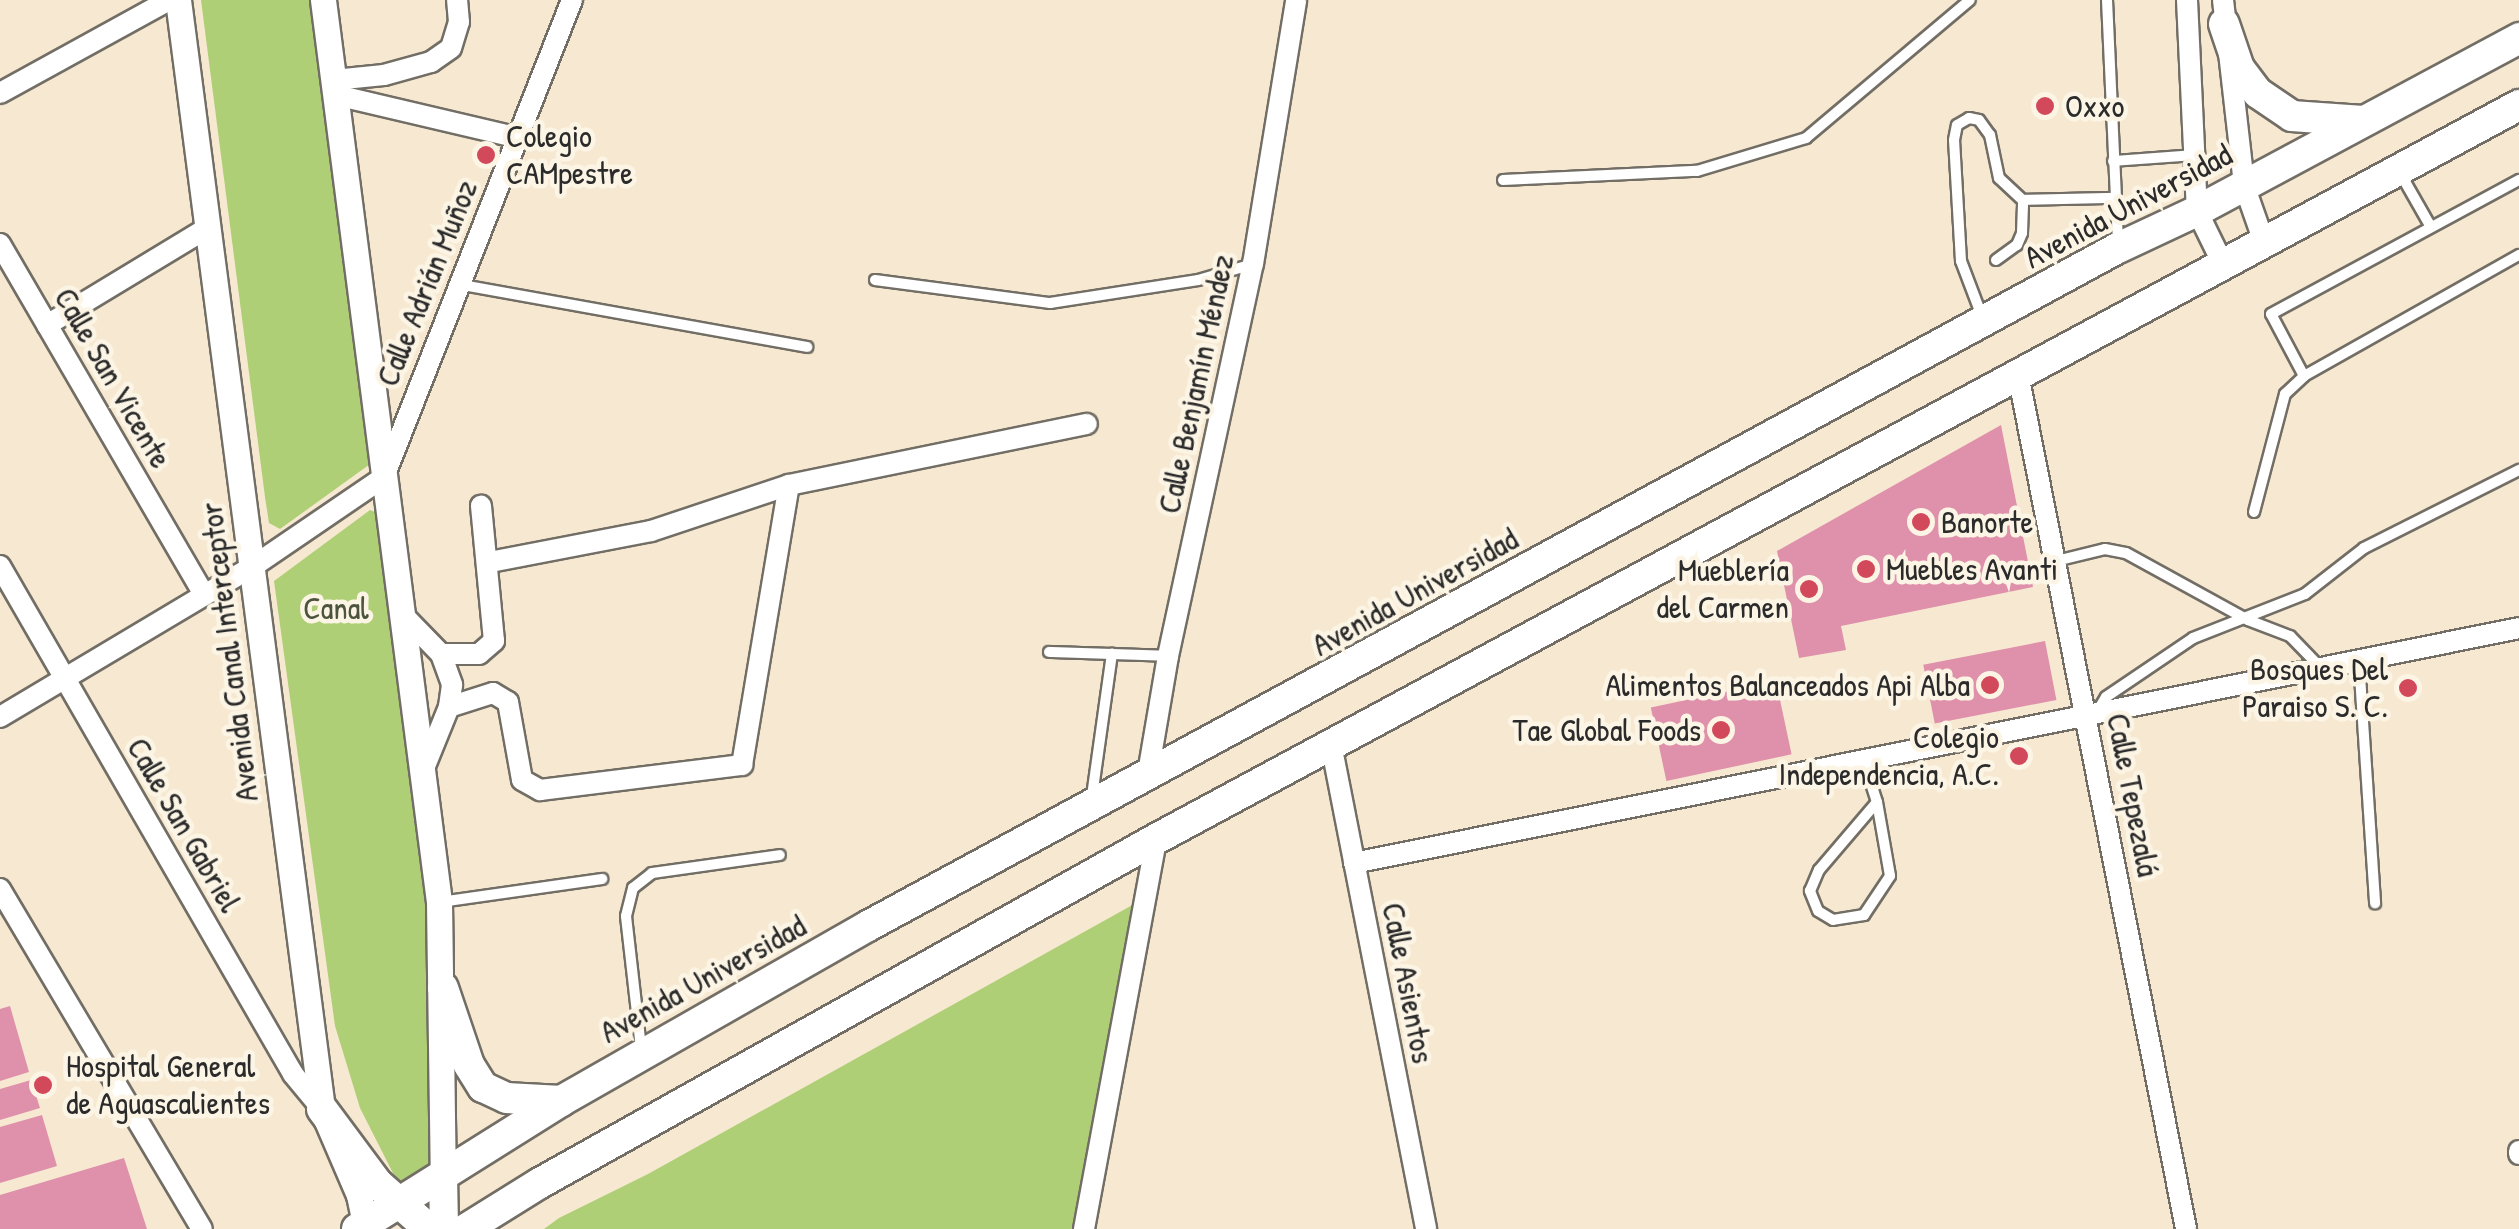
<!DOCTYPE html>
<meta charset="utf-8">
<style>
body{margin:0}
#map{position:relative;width:2519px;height:1229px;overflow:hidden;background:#f7e9d1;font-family:"Patrick Hand",sans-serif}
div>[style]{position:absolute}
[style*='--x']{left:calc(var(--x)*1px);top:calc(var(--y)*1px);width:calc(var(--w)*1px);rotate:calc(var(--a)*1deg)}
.green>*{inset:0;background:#afcf76}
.building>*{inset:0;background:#df90ab;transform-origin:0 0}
.roads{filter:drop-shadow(2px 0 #726e65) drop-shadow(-2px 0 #726e65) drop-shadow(0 2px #726e65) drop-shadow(0 -2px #726e65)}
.service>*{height:10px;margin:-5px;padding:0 5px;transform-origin:5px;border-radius:5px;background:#fff}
.minor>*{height:20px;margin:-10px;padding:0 10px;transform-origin:10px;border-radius:10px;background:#fff}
.tertiary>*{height:25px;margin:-12.5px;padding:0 12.5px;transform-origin:12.5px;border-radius:12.5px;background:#fff}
.secondary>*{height:28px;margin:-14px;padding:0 14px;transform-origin:14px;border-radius:14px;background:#fff}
.primary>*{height:30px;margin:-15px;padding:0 15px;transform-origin:15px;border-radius:15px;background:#fff}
.dots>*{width:28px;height:28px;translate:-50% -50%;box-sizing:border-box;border:5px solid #fcf5e5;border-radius:50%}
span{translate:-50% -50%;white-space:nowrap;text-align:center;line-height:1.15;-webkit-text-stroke:9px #fcf5e5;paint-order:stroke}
.poi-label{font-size:32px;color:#2b2b2b}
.left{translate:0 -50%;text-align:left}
.right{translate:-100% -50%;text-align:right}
.street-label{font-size:32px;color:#2b2b2b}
.park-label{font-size:32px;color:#4c543e}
</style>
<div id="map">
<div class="green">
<i style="clip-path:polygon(201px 0,312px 0,373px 462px,280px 529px,269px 523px,265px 497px)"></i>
<i style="clip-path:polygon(370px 510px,382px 515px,441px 991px,442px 1162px,399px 1185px,360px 1108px,335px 1026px,274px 581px)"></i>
<i style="clip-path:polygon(1136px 903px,1072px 1229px,544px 1229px,559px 1218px,648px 1174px)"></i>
</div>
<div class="building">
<i style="clip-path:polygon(2001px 425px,2033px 587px,1841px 626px,1846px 650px,1799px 658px,1777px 551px)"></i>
<i style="left:2045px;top:641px;width:60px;height:124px;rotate:79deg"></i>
<i style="left:1776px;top:681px;width:75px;height:128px;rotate:78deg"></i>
<i style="clip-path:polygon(10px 1006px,29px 1072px,0 1081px,0 1009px)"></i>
<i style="clip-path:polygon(31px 1080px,40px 1108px,0 1120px,0 1089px)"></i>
<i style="clip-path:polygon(42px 1115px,57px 1166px,0 1183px,0 1127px)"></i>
<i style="clip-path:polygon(124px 1158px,147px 1229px,0 1229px,0 1195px)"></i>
</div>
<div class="roads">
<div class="service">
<i style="--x:2107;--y:0;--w:242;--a:87.4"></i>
<i style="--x:2113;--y:161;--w:81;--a:-4.2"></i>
<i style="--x:2399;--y:171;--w:64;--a:60.3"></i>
<i style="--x:1503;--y:180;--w:194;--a:-2.7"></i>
<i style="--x:1697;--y:171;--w:114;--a:-16.8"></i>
<i style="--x:1806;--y:138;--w:214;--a:-40.1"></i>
<i style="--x:1996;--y:260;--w:26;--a:-36"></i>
<i style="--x:2017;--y:245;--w:13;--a:-67"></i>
<i style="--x:2022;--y:233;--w:33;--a:-88"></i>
<i style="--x:875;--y:280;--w:177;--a:7.5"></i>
<i style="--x:1050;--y:303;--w:150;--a:-8.8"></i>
<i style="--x:1198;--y:280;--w:57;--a:-16.2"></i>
<i style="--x:457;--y:284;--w:356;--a:10.2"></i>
<i style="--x:1983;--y:319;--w:62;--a:-110.8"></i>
<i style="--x:1961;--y:261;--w:121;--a:-93.3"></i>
<i style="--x:1954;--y:140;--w:15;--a:-79"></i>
<i style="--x:1957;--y:125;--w:14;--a:-30"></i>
<i style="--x:1969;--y:118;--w:10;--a:11"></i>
<i style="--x:1979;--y:120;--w:19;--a:54"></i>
<i style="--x:1990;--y:135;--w:44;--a:78.2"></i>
<i style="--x:1999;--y:178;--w:33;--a:43"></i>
<i style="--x:2023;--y:200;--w:90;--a:-1.3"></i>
<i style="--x:2304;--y:376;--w:70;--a:-118"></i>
<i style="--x:2271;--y:314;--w:282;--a:-28.4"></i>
<i style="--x:2254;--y:512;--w:122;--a:-75.3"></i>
<i style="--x:2285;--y:394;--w:26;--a:-43"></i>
<i style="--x:2304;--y:376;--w:247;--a:-29.4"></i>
<i style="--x:2056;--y:561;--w:50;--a:-13.8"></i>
<i style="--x:2105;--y:549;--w:21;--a:11"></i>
<i style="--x:2126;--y:553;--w:139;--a:28.8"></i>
<i style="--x:2248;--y:620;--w:45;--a:20.9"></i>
<i style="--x:2290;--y:636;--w:43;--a:45.9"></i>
<i style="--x:1049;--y:652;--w:119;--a:1.9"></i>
<i style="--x:2359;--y:661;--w:243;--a:86.2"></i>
<i style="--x:2097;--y:712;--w:17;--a:-59"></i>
<i style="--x:2106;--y:697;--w:105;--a:-34.1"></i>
<i style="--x:2193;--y:638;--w:120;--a:-21.4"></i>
<i style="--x:2305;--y:594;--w:75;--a:-37.9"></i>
<i style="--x:2364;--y:548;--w:174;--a:-26.7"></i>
<i style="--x:1863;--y:759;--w:45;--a:72"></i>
<i style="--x:1877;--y:802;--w:75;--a:80"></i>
<i style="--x:1890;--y:876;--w:47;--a:123.7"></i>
<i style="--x:1864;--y:915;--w:31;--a:171"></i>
<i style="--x:1833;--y:920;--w:17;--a:-149"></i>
<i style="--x:1818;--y:911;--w:22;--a:-112"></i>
<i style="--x:1810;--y:891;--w:23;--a:-67"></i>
<i style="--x:1819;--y:870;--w:89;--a:-49.5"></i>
<i style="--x:1092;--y:796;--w:144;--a:-82"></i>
<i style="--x:440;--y:902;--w:164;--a:-8.1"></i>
<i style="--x:641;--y:1048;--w:133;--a:-96.5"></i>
<i style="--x:626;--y:916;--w:29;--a:-76"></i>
<i style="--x:633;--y:888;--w:24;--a:-38"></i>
<i style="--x:652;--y:873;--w:129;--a:-8"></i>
</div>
<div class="minor">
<i style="--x:2187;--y:0;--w:211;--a:87.3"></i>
<i style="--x:2197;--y:211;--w:59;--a:63.9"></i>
<i style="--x:2223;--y:0;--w:186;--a:83.5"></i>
<i style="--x:2244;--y:185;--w:60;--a:70.7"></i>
<i style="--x:334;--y:80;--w:50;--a:-5.7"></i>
<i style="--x:384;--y:75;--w:49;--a:-15.5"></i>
<i style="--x:431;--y:62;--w:24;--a:-35"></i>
<i style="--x:451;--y:48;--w:27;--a:-73"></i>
<i style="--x:459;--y:22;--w:22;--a:-95"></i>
<i style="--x:0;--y:93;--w:193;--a:-28.8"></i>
<i style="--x:336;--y:95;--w:188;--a:13.2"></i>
<i style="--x:0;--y:244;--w:405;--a:59.8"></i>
<i style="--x:47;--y:325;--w:189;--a:-31.2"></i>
<i style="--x:2018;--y:374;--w:871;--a:78.88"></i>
<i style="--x:490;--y:562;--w:164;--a:-10.9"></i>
<i style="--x:651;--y:531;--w:145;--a:-18.4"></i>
<i style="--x:789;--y:485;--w:304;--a:-11.6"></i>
<i style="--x:0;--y:566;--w:586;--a:60.02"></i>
<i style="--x:293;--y:1074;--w:45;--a:50.4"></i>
<i style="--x:404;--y:616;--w:53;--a:45.8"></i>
<i style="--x:441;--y:654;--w:38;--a:0"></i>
<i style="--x:479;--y:654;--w:20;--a:-41"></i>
<i style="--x:494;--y:641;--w:136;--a:-95.5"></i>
<i style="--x:441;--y:654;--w:33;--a:70"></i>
<i style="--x:452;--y:685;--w:22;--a:98"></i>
<i style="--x:0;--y:717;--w:297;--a:-30.8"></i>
<i style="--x:255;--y:565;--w:156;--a:-34.3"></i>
<i style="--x:384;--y:477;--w:513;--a:-68.49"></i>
<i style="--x:1332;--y:749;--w:489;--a:78.9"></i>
<i style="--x:423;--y:771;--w:69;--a:-67.9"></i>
<i style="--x:449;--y:707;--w:46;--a:-17.7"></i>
<i style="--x:493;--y:693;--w:17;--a:31"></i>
<i style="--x:508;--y:702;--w:79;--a:79.8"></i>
<i style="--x:522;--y:780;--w:21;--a:29"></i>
<i style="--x:540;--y:790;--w:204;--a:-7.1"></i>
<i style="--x:742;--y:765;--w:284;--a:-80.5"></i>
<i style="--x:1147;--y:779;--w:125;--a:-80.3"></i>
<i style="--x:1168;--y:656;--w:401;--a:-77.8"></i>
<i style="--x:1253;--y:264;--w:267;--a:-80.7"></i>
<i style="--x:1354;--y:863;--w:1188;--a:-11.4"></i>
<i style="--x:0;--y:889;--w:395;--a:59.3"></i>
<i style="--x:2519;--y:1151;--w:3;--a:90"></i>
<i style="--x:1084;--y:1229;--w:397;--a:-79.5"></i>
</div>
<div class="tertiary">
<i style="--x:178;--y:0;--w:1118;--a:82.6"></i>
<i style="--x:322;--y:1109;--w:94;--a:66.7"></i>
<i style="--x:359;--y:1195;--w:30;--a:78"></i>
<i style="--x:323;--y:0;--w:909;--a:82.67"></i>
<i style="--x:439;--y:902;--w:273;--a:89.2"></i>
</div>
<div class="secondary">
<i style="--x:443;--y:1175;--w:54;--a:88.9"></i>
</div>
<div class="primary">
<i style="--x:2224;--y:24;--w:46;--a:71.2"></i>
<i style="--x:2239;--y:68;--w:31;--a:53"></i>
<i style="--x:2258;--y:93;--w:41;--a:34.1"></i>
<i style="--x:2292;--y:116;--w:71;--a:4"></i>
<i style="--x:443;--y:988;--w:81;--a:71.3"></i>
<i style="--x:469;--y:1065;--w:26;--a:58"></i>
<i style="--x:483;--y:1087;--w:26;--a:25"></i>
<i style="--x:507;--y:1098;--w:54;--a:3.2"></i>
<i style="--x:322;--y:1109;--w:94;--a:53.3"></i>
<i style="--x:378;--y:1184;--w:68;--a:41.4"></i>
<i style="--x:357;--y:1229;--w:241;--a:-32.1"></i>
<i style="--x:561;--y:1101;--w:353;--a:-29.7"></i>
<i style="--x:868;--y:926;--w:1422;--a:-28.48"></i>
<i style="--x:2118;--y:248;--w:87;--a:-25.1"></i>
<i style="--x:2197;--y:211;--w:366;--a:-28.2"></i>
<i style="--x:466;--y:1229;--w:87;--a:-31.9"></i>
<i style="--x:540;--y:1183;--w:706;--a:-29.18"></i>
<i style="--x:1156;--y:839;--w:1548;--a:-28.3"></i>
</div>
</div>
<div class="dots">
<i style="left:2045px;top:106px;background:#d1495b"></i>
<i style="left:486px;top:155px;background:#d1495b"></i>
<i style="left:1921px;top:522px;background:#d1495b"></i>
<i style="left:1866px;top:569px;background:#d1495b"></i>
<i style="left:1809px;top:589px;background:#d1495b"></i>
<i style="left:1990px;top:685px;background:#d1495b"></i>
<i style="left:2408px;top:688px;background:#d1495b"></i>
<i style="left:1721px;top:730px;background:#d1495b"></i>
<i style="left:2019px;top:756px;background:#d1495b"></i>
<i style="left:43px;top:1085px;background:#d1495b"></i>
</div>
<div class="poi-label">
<span class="left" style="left:2065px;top:106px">Oxxo</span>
<span class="left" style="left:506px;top:155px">Colegio<br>CAMpestre</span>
<span class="left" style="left:1941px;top:522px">Banorte</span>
<span class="left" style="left:1886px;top:569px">Muebles Avanti</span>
<span class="right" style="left:1789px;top:589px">Mueblería<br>del Carmen</span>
<span class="right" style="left:2388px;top:688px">Bosques Del<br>Paraiso S. C.</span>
<span class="right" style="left:1970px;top:685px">Alimentos Balanceados Api Alba</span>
<span class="right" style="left:1701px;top:730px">Tae Global Foods</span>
<span class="right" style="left:1999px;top:756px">Colegio<br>Independencia, A.C.</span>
<span class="left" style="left:66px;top:1085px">Hospital General<br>de Aguascalientes</span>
</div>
<div class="street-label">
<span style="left:2128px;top:206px;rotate:-28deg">Avenida Universidad</span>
<span style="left:427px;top:283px;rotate:-68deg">Calle Adrián Muñoz</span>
<span style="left:113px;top:378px;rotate:60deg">Calle San Vicente</span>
<span style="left:1196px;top:384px;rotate:-78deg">Calle Benjamín Méndez</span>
<span style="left:1415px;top:592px;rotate:-29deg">Avenida Universidad</span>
<span style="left:229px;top:652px;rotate:-97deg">Avenida Canal Interceptor</span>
<span style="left:2133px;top:795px;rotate:79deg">Calle Tepezalá</span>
<span style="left:184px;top:825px;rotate:60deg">Calle San Gabriel</span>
<span style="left:703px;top:979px;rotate:-29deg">Avenida Universidad</span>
<span style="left:1408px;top:983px;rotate:79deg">Calle Asientos</span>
</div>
<div class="park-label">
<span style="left:336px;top:608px">Canal</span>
</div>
</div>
